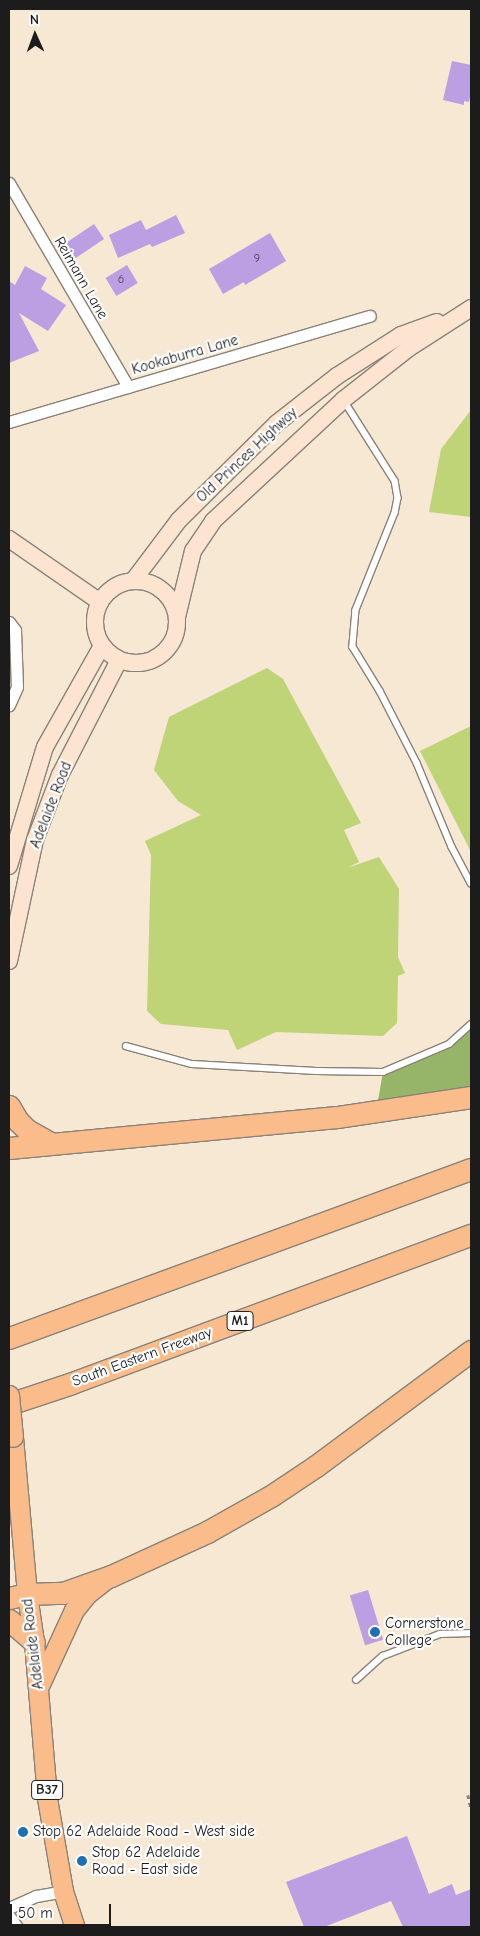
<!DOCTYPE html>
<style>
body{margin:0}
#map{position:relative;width:480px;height:1936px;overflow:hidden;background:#f6e8d3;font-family:"Comic Neue",sans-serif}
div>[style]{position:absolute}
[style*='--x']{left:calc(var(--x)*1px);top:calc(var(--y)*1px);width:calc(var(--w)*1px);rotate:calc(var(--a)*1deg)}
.green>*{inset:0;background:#bfd377}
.forest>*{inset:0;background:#97b568}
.building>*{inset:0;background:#bb9fe2;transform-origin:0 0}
.path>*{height:2.5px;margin-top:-1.25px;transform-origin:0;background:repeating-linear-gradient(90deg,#898278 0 4px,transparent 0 8px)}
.roads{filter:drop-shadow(1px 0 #898278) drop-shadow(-1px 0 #898278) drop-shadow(0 1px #898278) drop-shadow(0 -1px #898278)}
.lane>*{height:5.5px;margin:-2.75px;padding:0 2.75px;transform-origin:2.75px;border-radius:2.75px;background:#fff}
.street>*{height:11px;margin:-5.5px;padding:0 5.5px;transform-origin:5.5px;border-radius:5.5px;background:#fff}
.secondary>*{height:16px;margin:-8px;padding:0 8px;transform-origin:8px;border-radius:8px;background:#fde4d0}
.secondary>.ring{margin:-8px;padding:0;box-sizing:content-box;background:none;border:16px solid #fde4d0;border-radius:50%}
.primary>*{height:19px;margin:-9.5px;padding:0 9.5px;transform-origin:9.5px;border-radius:9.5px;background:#f9bc8a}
.highway>*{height:21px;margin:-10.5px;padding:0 10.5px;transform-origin:10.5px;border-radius:10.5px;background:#f9bc8a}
.bridges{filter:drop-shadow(1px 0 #898278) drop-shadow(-1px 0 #898278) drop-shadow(0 1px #898278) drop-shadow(0 -1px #898278)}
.primary-bridge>*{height:19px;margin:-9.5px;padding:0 9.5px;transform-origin:9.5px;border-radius:9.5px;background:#f9bc8a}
.dots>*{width:14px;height:14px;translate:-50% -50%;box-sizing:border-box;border:2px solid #fff;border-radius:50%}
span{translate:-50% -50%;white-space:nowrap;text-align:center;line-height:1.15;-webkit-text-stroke:4.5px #fff;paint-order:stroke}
.number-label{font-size:12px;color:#443d4e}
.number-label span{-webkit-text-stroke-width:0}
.shield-label span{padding:1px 4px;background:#fff;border:1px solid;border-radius:4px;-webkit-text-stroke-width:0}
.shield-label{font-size:14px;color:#1c1c1c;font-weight:700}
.street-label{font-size:15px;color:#1c1c1c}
.poi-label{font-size:15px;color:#1c1c1c}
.left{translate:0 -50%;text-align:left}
.frame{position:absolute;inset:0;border:10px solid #1c1c1c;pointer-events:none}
.north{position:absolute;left:10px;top:10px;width:50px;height:50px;-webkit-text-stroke:4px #fff;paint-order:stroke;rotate:358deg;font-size:14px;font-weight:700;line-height:20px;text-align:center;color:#1c1c1c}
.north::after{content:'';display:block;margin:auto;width:18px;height:22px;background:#1c1c1c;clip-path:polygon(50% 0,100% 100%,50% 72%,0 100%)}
.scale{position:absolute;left:10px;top:1904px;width:101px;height:22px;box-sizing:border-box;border:2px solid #1c1c1c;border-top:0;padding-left:6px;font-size:15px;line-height:18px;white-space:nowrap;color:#1c1c1c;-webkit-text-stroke:4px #fff;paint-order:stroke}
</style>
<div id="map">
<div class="green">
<i style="clip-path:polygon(471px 410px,471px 517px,429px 512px,441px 449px)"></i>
<i style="clip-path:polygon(267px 668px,283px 679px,361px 823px,344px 830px,359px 862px,347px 868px,379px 857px,399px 889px,398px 957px,405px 973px,398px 976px,397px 1023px,383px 1036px,276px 1032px,237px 1050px,228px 1030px,161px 1024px,147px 1011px,151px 855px,145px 841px,201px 815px,178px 801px,154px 770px,169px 717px)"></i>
<i style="clip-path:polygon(471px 726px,471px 852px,420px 751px)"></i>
</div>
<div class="forest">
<i style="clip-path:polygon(471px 1024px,471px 1097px,376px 1112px,383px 1072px,449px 1044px)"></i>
</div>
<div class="building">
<i style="clip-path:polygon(452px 61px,471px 65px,471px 92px,469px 102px,464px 101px,464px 105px,443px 100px)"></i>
<i style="clip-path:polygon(176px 215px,185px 233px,152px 247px,150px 244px,118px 258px,109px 235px,141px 220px,146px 230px)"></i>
<i style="left:94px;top:224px;width:18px;height:43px;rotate:56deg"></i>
<i style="clip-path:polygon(270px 233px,286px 261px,245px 285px,244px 282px,223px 294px,209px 269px)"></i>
<i style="left:127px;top:265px;width:21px;height:25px;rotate:59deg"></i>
<i style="clip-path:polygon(25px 266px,47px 278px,41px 289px,66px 305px,48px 331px,19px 313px,39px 351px,9px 363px,9px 281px,15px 285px)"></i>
<i style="left:368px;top:1590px;width:52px;height:19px;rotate:73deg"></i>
<i style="clip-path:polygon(407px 1836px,429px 1894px,452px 1884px,456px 1895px,471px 1889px,471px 1927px,403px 1927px,391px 1901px,324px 1927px,304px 1927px,286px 1882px)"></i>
</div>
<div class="path">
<i style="--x:468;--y:1795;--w:13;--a:77"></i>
</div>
<div class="roads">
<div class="lane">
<i style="--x:345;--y:402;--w:93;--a:57.7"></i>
<i style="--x:395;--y:481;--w:17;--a:80"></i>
<i style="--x:398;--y:498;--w:15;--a:101"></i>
<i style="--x:395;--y:513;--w:105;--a:111.9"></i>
<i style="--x:356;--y:610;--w:37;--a:95"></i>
<i style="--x:353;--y:647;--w:52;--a:58.5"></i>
<i style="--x:380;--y:691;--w:81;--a:62.8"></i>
<i style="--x:417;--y:763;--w:91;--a:67.4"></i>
<i style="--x:452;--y:847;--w:41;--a:62.2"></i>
<i style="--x:126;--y:1046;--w:68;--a:15.3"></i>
<i style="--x:192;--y:1064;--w:124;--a:3.2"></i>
<i style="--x:316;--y:1071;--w:67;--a:0.9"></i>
<i style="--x:383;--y:1072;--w:72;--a:-23"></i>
<i style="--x:449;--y:1044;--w:30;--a:-42"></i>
<i style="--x:356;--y:1680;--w:36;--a:-42"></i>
<i style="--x:383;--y:1656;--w:61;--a:-21.1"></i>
<i style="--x:440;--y:1634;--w:31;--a:-2"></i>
</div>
<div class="street">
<i style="--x:9;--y:183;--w:236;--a:59.7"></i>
<i style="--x:9;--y:422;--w:376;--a:-16.4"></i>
<i style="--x:9;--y:622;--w:10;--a:53"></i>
<i style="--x:15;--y:630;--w:57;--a:88"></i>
<i style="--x:17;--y:687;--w:20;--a:114"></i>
<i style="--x:9;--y:1908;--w:30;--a:-24"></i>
<i style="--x:36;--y:1896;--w:27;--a:-10"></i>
<i style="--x:9;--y:1916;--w:14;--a:54"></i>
</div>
<div class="secondary">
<i style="--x:9;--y:539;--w:111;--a:34.7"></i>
<i class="ring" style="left:95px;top:581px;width:66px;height:66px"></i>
<i style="--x:133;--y:581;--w:76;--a:-53"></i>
<i style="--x:179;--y:520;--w:138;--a:-44.7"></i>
<i style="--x:277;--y:423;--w:76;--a:-38.1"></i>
<i style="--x:337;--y:376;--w:76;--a:-32.6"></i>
<i style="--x:401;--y:335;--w:38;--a:-20"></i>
<i style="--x:177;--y:617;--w:68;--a:-76.4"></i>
<i style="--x:193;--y:551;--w:36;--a:-56"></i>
<i style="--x:213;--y:521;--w:178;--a:-42.9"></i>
<i style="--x:343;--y:400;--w:84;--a:-38.2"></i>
<i style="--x:409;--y:348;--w:74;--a:-32.8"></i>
<i style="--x:9;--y:866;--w:124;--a:-73.2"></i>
<i style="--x:45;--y:747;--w:116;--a:-60.6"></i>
<i style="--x:9;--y:961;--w:124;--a:-77.9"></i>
<i style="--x:35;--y:840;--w:70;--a:-69"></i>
<i style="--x:60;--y:775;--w:129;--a:-62.8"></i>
</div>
<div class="primary">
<i style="--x:13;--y:1437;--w:158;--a:84.9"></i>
<i style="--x:27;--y:1594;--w:49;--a:81.7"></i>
<i style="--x:34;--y:1642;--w:157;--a:85.2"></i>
<i style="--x:47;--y:1798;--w:94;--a:80.2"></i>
<i style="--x:63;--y:1891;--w:38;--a:72"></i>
<i style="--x:39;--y:1686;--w:84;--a:-65.3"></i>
<i style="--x:74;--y:1610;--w:21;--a:-51"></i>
<i style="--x:87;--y:1594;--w:23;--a:-38"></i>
</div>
<div class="highway">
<i style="--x:9;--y:1106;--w:17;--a:59"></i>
<i style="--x:18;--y:1121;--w:13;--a:45"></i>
<i style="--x:27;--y:1130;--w:26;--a:29"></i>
<i style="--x:9;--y:1148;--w:329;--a:-5.4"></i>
<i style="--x:337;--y:1117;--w:135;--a:-8.5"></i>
<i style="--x:9;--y:1338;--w:492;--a:-20.1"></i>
<i style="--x:9;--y:1404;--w:66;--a:-18.4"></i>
<i style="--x:72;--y:1383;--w:426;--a:-20.4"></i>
<i style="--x:9;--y:1598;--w:18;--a:-13"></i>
<i style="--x:27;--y:1594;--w:36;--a:-2"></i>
<i style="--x:63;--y:1593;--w:51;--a:-19.5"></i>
<i style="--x:111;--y:1576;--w:106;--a:-24.6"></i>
<i style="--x:207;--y:1532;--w:73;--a:-29.4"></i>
<i style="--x:271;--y:1496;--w:54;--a:-33.7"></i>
<i style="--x:316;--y:1466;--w:193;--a:-36.6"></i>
<i style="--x:9;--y:1620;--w:33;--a:41"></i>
</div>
</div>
<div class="bridges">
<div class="primary-bridge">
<i style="--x:9;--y:1395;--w:42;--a:84.6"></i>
</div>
</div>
<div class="dots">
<i style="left:375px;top:1632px;background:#1f6fb2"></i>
<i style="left:23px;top:1832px;background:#1f6fb2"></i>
<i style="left:82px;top:1861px;background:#1f6fb2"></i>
</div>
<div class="number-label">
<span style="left:257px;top:259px">9</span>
<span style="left:121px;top:280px">6</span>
</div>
<div class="shield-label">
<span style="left:240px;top:1321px">M1</span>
<span style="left:47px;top:1790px">B37</span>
</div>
<div class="street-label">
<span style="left:81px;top:278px;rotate:60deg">Reimann Lane</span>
<span style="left:185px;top:355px;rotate:-16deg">Kookaburra Lane</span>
<span style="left:247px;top:455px;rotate:-43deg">Old Princes Highway</span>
<span style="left:51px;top:805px;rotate:-69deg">Adelaide Road</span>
<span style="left:142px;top:1357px;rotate:-20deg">South Eastern Freeway</span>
<span style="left:33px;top:1644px;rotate:-97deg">Adelaide Road</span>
</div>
<div class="poi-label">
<span class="left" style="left:385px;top:1632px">Cornerstone<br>College</span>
<span class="left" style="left:33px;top:1832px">Stop 62 Adelaide Road - West side</span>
<span class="left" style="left:92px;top:1861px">Stop 62 Adelaide<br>Road - East side</span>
</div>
<div class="frame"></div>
<div class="north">N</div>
<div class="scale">50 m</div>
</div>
